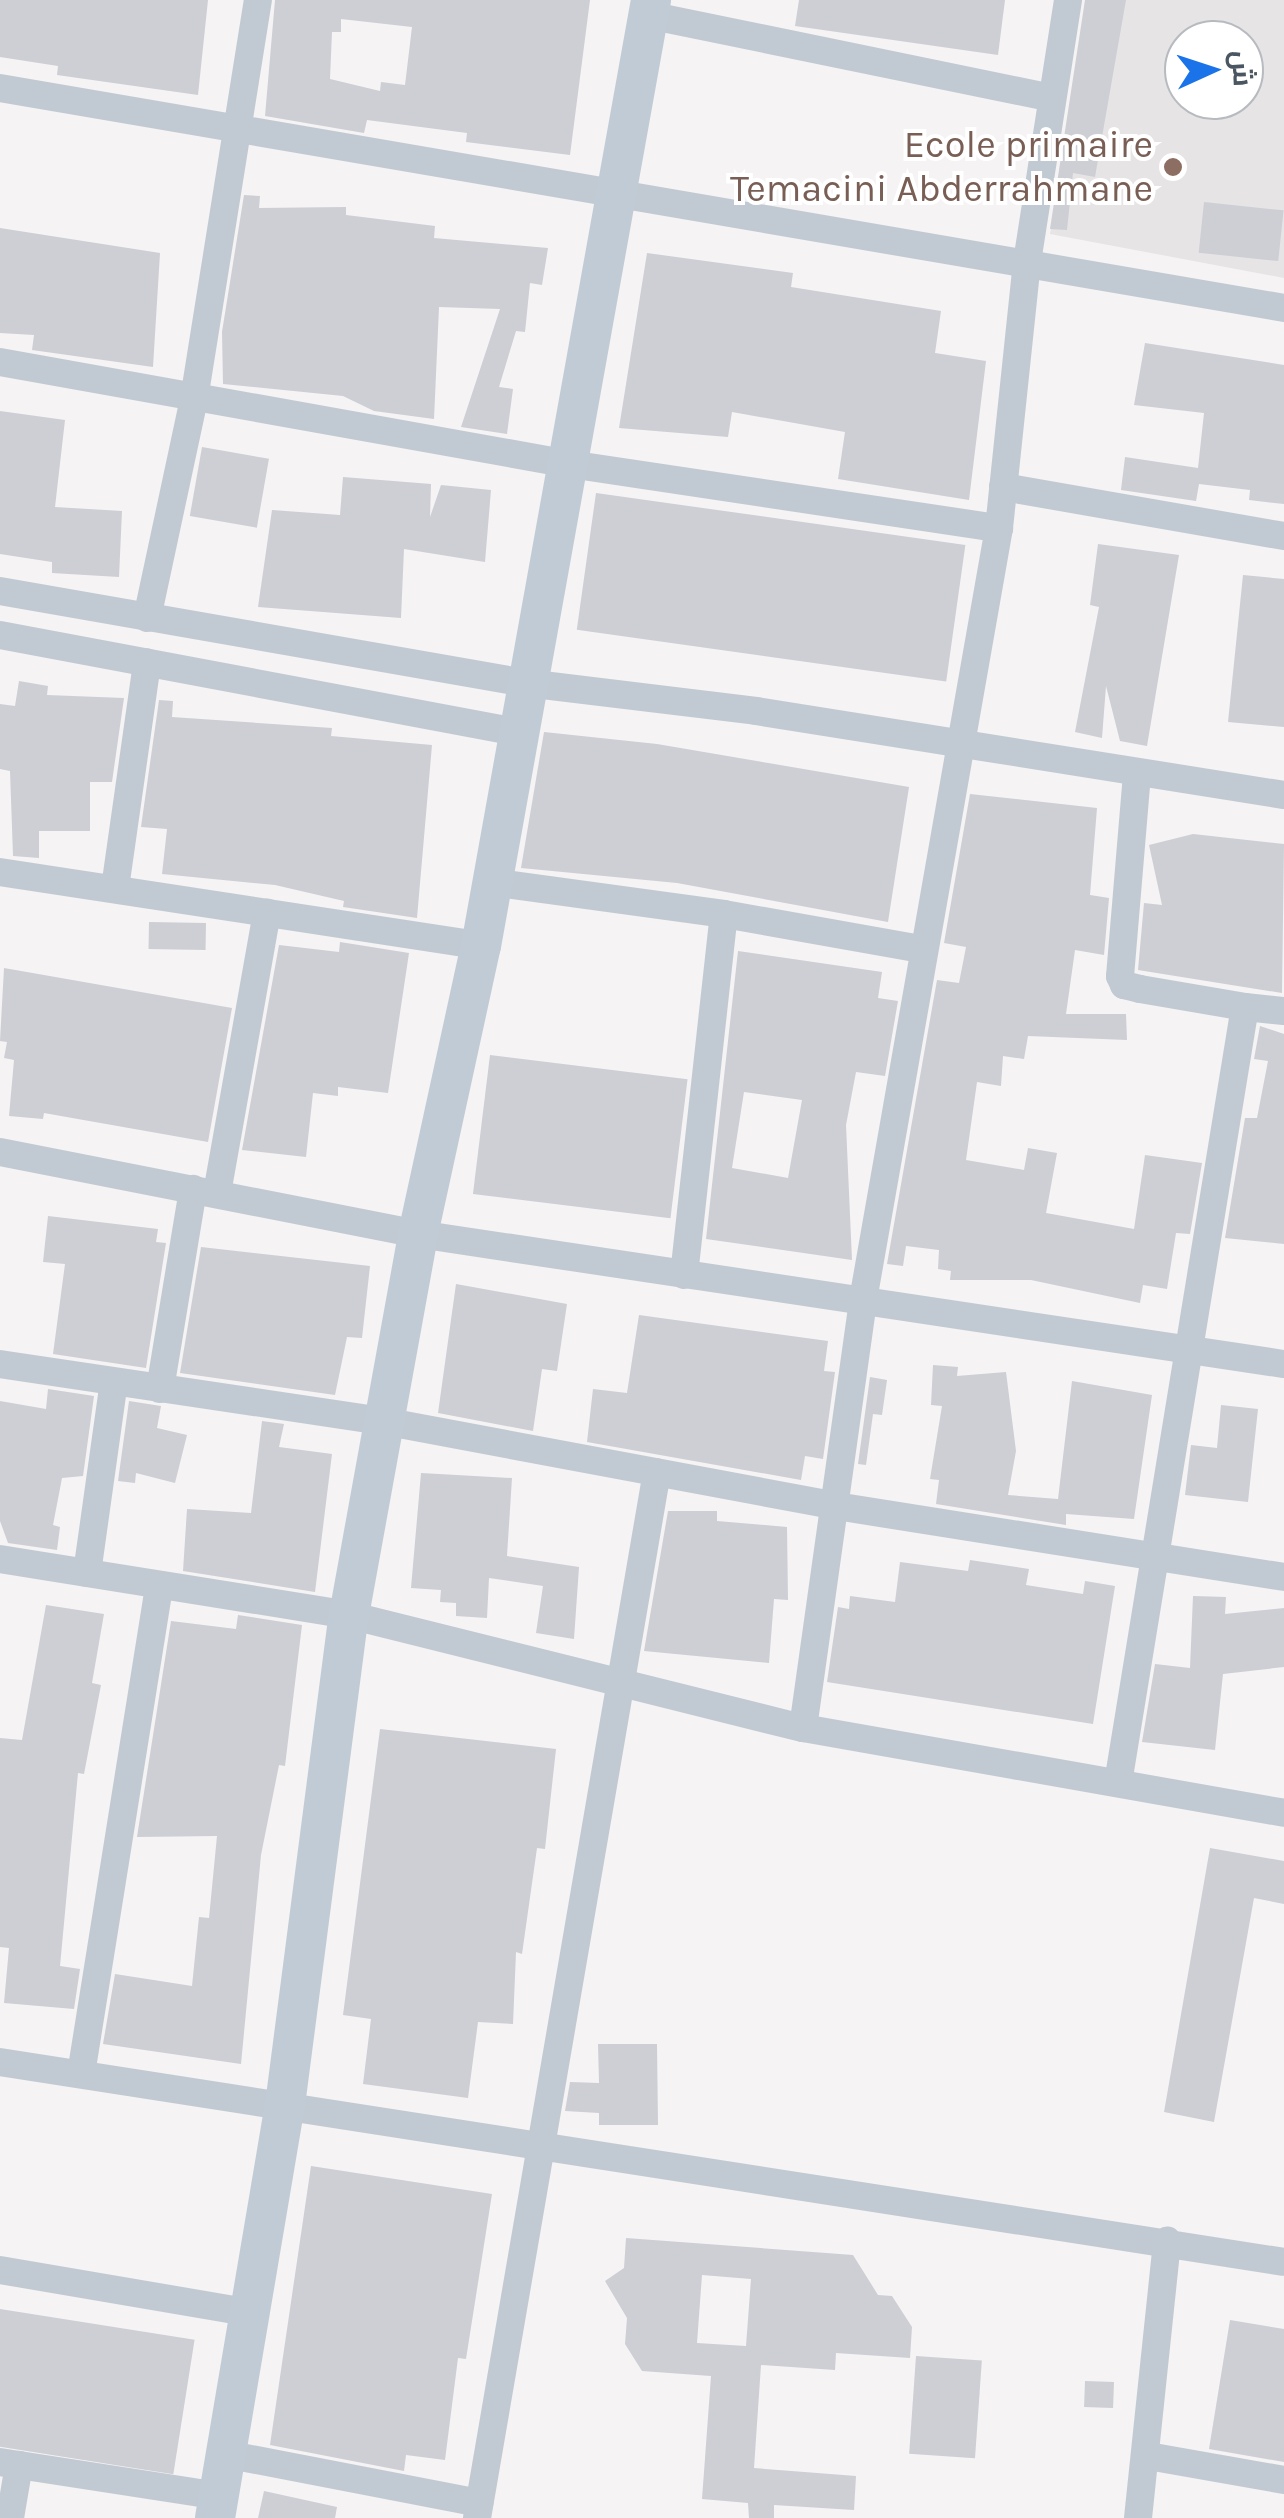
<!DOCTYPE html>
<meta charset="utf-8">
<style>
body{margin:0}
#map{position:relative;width:1284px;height:2518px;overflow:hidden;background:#f5f3f3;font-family:Karla,Cairo,sans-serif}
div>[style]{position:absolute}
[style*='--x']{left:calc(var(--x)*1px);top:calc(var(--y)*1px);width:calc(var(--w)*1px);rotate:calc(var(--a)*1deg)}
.education>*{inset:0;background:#e6e4e5}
.building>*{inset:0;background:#cdcfd5;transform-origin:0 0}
.street>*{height:28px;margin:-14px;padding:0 14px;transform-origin:14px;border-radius:14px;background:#c1cad2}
.secondary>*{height:40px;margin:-20px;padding:0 20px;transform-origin:20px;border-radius:20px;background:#c1cbd6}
.dots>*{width:28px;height:28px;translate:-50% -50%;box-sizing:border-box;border:5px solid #fff;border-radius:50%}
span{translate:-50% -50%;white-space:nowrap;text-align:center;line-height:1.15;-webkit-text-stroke:8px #fff;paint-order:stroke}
.education-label{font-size:38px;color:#785e54}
.right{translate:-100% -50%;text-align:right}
.north{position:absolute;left:1164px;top:20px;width:100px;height:100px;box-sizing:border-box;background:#fff;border:2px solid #b7bbc0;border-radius:50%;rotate:87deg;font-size:28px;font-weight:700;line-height:40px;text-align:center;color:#4a5661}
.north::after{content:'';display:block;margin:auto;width:35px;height:45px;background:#1a73e8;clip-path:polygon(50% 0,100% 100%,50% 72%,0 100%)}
</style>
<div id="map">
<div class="education">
<i style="clip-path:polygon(evenodd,1093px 0,1284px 0,1284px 278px,1050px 234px,1093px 0,1184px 40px,1244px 40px,1244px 100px,1184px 100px,1184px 40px)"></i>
</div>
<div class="building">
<i style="clip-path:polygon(0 0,208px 0,198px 95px,57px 75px,58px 66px,0 57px)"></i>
<i style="clip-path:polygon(evenodd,275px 0,590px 0,570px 155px,466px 142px,467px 133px,367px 120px,364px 133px,265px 116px,275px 0,341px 19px,412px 27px,405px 85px,381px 82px,380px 91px,330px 79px,332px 32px,341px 32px,341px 19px)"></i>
<i style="clip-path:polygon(799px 0,1005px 0,998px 55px,795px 26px)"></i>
<i style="clip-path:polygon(1085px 0,1126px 0,1095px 177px,1073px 173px,1067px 230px,1050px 229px)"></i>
<i style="clip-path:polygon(244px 195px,260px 196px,259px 208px,346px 207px,346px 215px,435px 226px,434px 238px,548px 248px,542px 285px,530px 283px,525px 332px,516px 331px,499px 387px,513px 389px,507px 434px,461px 427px,500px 309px,439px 307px,434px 419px,374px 411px,343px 396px,223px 384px,222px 332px)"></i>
<i style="left:1204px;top:202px;width:80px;height:51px;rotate:6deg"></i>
<i style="clip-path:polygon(0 228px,160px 253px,153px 367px,32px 350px,34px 335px,0 333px)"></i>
<i style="clip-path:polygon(647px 253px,793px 273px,791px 287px,941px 311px,935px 353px,986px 361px,969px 500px,838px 479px,845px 432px,732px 412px,728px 437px,619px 428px)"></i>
<i style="clip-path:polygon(1145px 343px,1284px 365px,1284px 504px,1249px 500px,1250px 490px,1199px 484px,1196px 501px,1121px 490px,1125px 457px,1198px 468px,1204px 413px,1134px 405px)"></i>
<i style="clip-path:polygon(0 411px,65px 420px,55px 507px,122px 511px,119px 577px,52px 573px,52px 562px,0 554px)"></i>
<i style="left:202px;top:447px;width:68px;height:70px;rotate:10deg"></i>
<i style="clip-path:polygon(343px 477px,431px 484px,430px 517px,441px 485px,491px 490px,485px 562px,404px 549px,401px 618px,258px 607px,272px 510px,340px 515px)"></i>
<i style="left:596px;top:493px;width:373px;height:138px;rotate:8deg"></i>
<i style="clip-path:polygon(1098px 544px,1179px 555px,1147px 746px,1120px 741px,1106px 686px,1102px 738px,1075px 732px,1099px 607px,1090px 605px)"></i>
<i style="clip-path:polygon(1243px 575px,1284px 579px,1284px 727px,1228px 722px)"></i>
<i style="clip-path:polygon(19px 681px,48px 686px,47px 695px,124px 698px,112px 782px,90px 782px,90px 831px,39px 831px,39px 858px,13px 856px,10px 771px,0 769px,0 704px,15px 706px)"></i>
<i style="clip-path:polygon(159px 700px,173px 701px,172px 717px,332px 728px,331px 736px,432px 745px,417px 918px,343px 907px,344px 901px,275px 885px,162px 874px,167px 829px,141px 827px)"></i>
<i style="clip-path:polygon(544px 732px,657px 744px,909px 787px,888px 922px,677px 883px,521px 868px)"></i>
<i style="clip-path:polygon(970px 794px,1097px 808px,1090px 895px,1109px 898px,1104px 955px,1075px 950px,1066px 1014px,1126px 1014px,1127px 1040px,1028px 1036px,1024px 1059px,1003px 1056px,1001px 1086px,977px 1082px,966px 1160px,1024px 1170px,1028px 1148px,1057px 1153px,1046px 1213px,1134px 1229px,1145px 1155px,1202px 1163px,1190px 1234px,1176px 1233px,1167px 1289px,1143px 1285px,1140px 1303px,1031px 1280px,950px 1280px,951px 1271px,938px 1269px,939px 1250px,906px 1246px,903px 1266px,887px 1264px,937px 980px,959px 983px,966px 947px,944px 943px)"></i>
<i style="clip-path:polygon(1193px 834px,1284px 844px,1282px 993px,1138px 970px,1144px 903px,1162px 905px,1149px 845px)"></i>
<i style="left:149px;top:922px;width:57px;height:27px;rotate:1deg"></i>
<i style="clip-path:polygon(340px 942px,409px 953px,388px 1093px,338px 1087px,338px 1096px,313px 1093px,306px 1157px,242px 1150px,279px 945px,339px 952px)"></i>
<i style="clip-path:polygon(evenodd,738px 951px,882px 972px,878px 998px,898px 1001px,885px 1076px,856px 1072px,846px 1125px,852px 1260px,706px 1239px,738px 951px,744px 1092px,802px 1100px,788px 1178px,732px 1168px,744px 1092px)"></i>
<i style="clip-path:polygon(4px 968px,232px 1008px,208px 1142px,44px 1113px,43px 1119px,9px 1116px,14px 1060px,4px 1058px,7px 1042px,0 1041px)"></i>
<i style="clip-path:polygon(1260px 1026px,1284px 1034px,1284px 1244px,1225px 1238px,1245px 1118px,1257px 1118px,1268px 1061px,1254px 1059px)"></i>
<i style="left:490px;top:1055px;width:199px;height:140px;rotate:7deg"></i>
<i style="clip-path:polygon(48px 1216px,158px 1229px,156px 1242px,166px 1243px,146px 1368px,53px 1354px,65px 1264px,43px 1262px)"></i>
<i style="clip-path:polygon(201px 1247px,370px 1266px,362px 1338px,347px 1337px,335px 1395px,180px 1373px)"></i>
<i style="clip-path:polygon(456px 1284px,567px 1304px,557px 1371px,542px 1369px,533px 1431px,438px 1413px)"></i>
<i style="clip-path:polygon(639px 1315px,828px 1341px,824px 1371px,835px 1372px,823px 1459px,805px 1456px,801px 1480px,587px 1442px,593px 1389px,627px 1393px)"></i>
<i style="clip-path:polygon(933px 1365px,958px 1367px,957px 1376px,1006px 1372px,1016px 1451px,1008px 1495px,1058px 1499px,1072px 1381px,1152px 1395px,1134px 1519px,1066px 1514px,1066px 1525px,936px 1504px,939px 1480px,930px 1479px,942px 1406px,931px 1405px)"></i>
<i style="clip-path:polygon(870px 1377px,887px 1380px,882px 1415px,873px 1414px,866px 1465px,858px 1464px)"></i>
<i style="clip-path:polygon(48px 1389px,94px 1396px,83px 1476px,62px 1478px,53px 1525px,60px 1527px,57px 1550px,8px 1543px,0 1521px,0 1401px,46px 1409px)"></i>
<i style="clip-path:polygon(129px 1401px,161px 1406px,157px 1428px,187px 1435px,175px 1483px,136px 1473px,135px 1483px,118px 1481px)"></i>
<i style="clip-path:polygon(1221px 1405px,1258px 1409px,1248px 1502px,1185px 1495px,1191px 1445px,1217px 1448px)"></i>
<i style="clip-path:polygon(262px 1421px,284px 1424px,279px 1447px,332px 1454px,315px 1592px,183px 1571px,187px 1509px,251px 1513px)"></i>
<i style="clip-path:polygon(421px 1473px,512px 1478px,507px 1556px,579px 1567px,574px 1639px,536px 1633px,543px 1586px,489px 1578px,487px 1618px,456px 1616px,456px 1603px,440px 1602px,441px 1590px,411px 1588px)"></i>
<i style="clip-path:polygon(668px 1511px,717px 1511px,717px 1521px,787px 1527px,788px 1600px,774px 1599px,769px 1663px,644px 1651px)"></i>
<i style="clip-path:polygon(970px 1560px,1029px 1569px,1026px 1585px,1083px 1594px,1085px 1581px,1115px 1586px,1093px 1724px,827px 1682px,838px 1607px,849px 1609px,850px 1596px,895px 1602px,900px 1562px,968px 1571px)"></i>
<i style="clip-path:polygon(1193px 1596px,1226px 1597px,1225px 1614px,1284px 1608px,1284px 1667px,1223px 1674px,1215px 1750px,1142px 1742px,1155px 1664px,1190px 1668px)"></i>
<i style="clip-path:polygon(46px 1605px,104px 1614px,92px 1683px,101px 1685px,84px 1774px,78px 1773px,60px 1966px,80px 1969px,74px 2009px,4px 2003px,9px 1948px,0 1947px,0 1738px,22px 1740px)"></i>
<i style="clip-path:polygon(238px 1615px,302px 1625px,285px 1766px,279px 1765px,261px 1855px,241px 2064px,103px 2044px,115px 1974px,192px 1986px,199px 1917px,209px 1918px,217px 1836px,137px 1837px,171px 1621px,236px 1629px)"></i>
<i style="clip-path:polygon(380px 1729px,556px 1749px,545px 1849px,537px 1848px,522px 1954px,516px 1952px,513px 2024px,478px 2022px,468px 2098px,363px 2084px,371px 2019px,343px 2015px)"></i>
<i style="clip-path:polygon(1210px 1848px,1284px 1861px,1284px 1904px,1254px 1898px,1214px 2122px,1164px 2112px)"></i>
<i style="clip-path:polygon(598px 2044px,657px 2044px,658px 2125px,599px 2125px,599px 2113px,565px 2111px,570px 2082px,599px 2083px)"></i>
<i style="clip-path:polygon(311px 2166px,492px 2194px,466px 2359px,458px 2358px,445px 2460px,406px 2455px,404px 2471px,270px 2445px)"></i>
<i style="clip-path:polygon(evenodd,626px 2238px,853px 2255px,878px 2295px,892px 2296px,912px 2327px,910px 2358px,836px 2353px,835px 2370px,761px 2365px,754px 2468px,856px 2476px,854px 2510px,774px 2505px,774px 2518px,749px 2518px,748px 2503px,702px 2499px,711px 2376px,642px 2371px,625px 2344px,627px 2318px,605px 2281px,624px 2268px,626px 2238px,702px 2275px,751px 2279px,746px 2346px,697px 2343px,702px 2275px)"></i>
<i style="left:0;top:2309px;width:197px;height:136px;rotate:9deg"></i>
<i style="clip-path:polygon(1230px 2320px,1284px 2329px,1284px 2462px,1209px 2449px)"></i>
<i style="left:916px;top:2356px;width:66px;height:98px;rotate:4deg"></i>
<i style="left:1085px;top:2381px;width:29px;height:26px;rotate:2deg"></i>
<i style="clip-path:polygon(264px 2491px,337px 2507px,335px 2518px,258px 2518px)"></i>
</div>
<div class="street">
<i style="--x:648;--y:15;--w:411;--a:11.6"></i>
<i style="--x:0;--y:88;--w:1303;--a:9.72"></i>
<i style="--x:0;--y:362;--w:578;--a:10.16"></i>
<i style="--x:569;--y:464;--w:435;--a:8.5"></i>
<i style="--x:1003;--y:487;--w:285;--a:9.9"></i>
<i style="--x:0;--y:591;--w:534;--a:9.92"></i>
<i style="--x:526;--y:683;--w:232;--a:6.9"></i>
<i style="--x:756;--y:711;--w:535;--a:9.04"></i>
<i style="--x:147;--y:618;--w:224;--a:-77.9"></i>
<i style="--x:194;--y:399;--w:404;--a:-80.9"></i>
<i style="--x:0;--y:635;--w:526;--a:10.63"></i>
<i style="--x:1137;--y:774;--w:203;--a:94.8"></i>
<i style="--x:1120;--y:976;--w:10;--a:66"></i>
<i style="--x:1124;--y:985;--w:16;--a:14"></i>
<i style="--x:1140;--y:989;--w:107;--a:9.7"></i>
<i style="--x:0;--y:872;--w:487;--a:8.7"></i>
<i style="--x:491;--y:882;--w:235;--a:7.8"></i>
<i style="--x:115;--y:888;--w:228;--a:-81.9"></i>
<i style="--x:0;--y:1152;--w:426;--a:11.1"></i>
<i style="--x:418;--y:1234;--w:876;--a:8.54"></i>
<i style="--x:217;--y:1193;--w:285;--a:-79.9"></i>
<i style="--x:684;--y:1275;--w:363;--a:-83.7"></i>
<i style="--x:724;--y:914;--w:200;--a:10.1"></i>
<i style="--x:0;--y:1364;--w:387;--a:8.5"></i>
<i style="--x:383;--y:1421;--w:461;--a:10.6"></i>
<i style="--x:836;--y:1506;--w:454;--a:9"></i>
<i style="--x:160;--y:1389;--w:203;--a:-80.6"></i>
<i style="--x:0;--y:1559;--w:353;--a:9.1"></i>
<i style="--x:349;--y:1615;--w:468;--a:14"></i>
<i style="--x:803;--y:1728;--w:488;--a:10"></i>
<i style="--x:87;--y:1573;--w:193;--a:-82"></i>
<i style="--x:803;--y:1728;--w:432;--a:-82"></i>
<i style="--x:863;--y:1300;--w:784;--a:-80.01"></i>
<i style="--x:999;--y:528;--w:267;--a:-84"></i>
<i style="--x:1027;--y:262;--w:265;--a:-81.1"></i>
<i style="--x:1118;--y:1783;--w:786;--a:-80.71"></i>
<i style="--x:1245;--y:1007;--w:39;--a:6"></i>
<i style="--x:0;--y:2062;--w:1299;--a:8.85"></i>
<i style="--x:81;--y:2074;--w:495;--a:-80.9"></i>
<i style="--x:0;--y:2270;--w:251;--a:9.7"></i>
<i style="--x:225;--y:2454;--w:259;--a:10.9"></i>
<i style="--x:1148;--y:2456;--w:138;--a:10"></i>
<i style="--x:0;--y:2462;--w:222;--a:8.8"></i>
<i style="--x:10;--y:2518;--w:54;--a:-80.4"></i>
<i style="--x:477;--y:2518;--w:1061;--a:-80.24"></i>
<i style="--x:1138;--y:2518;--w:279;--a:-84"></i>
</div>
<div class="secondary">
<i style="--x:215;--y:2518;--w:419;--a:-80.4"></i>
<i style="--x:285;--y:2105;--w:494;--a:-82.6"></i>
<i style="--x:349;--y:1615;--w:387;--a:-79.7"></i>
<i style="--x:418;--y:1234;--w:295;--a:-77.7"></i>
<i style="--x:481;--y:946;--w:961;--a:-79.81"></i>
</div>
<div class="dots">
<i style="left:1173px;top:167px;background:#8d6e63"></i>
</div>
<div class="education-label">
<span class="right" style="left:1153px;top:167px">Ecole primaire<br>Temacini Abderrahmane</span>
</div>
<div class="north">ش</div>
</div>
